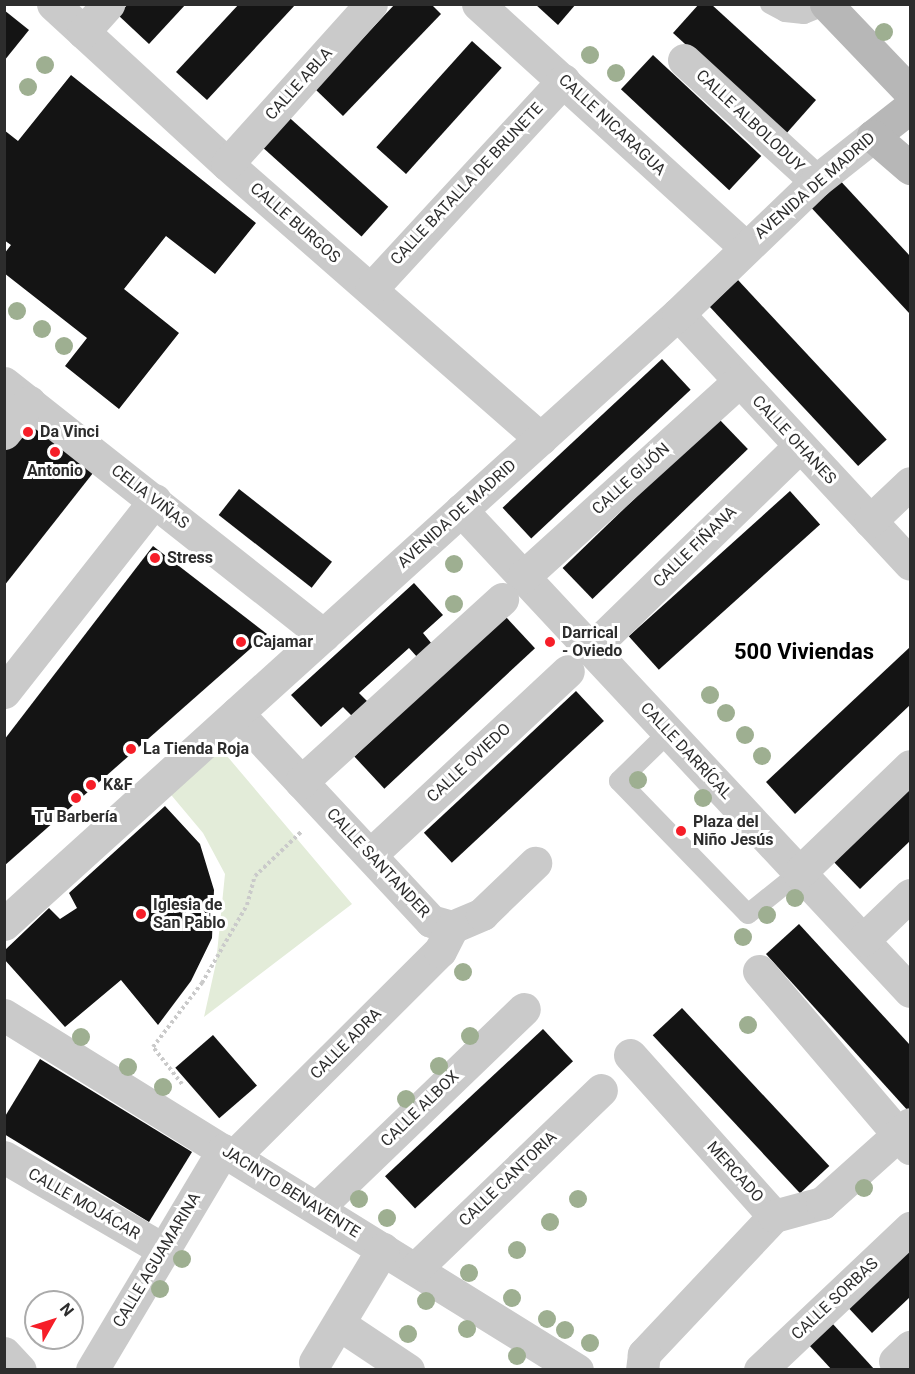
<!DOCTYPE html>
<meta charset="utf-8">
<style>
body{margin:0}
#map{position:relative;width:915px;height:1374px;overflow:hidden;background:#fff;font-family:Roboto,sans-serif}
div>[style]{position:absolute}
[style*='--x']{left:calc(var(--x)*1px);top:calc(var(--y)*1px);width:calc(var(--w)*1px);rotate:calc(var(--a)*1deg)}
.green>*{inset:0;background:#e3ecd9}
.building>*{inset:0;background:#141414;transform-origin:0 0}
.path>*{height:4px;margin-top:-2px;transform-origin:0;background:repeating-linear-gradient(90deg,#cacaca 0 3px,transparent 0 6px)}
.lane>*{height:20px;margin:-10px;padding:0 10px;transform-origin:10px;border-radius:10px;background:#cacaca}
.street>*{height:33px;margin:-16.5px;padding:0 16.5px;transform-origin:16.5px;border-radius:16.5px;background:#cacaca}
.secondary>*{height:33px;margin:-16.5px;padding:0 16.5px;transform-origin:16.5px;border-radius:16.5px;background:#b7b7b7}
.trees>*{width:18px;height:18px;margin:-9px;border-radius:50%;background:#9eaf91}
.dots>*{width:16px;height:16px;translate:-50% -50%;box-sizing:border-box;border:3px solid #fff;border-radius:50%}
span{translate:-50% -50%;white-space:nowrap;text-align:center;line-height:1.15;-webkit-text-stroke:6px #fff;paint-order:stroke}
.street-label{font-size:16px;color:#2d2d2d}
.poi-label{font-size:16px;color:#2d2d2d;font-weight:700}
.left{translate:0 -50%;text-align:left}
.district-label{font-size:22px;color:#000;font-weight:700}
.frame{position:absolute;inset:0;border:6px solid #2d2d2d;pointer-events:none}
.north{position:absolute;left:24px;top:1290px;width:60px;height:60px;box-sizing:border-box;background:#fff;border:2px solid #ababab;border-radius:50%;rotate:51deg;font-size:16px;font-weight:700;line-height:24px;text-align:center;color:#2d2d2d}
.north::after{content:'';display:block;margin:auto;width:21px;height:27px;background:#f61e28;clip-path:polygon(50% 0,100% 100%,50% 72%,0 100%)}
</style>
<div id="map">
<div class="green">
<i style="clip-path:polygon(216px 743px,352px 904px,204px 1017px,216px 963px,225px 874px,203px 833px,167px 790px)"></i>
</div>
<div class="building">
<i style="clip-path:polygon(128px 4px,186px 4px,149px 44px,118px 15px)"></i>
<i style="clip-path:polygon(239px 4px,296px 4px,207px 100px,176px 72px)"></i>
<i style="clip-path:polygon(395px 4px,431px 4px,441px 14px,343px 116px,315px 89px)"></i>
<i style="clip-path:polygon(535px 4px,576px 4px,558px 25px)"></i>
<i style="clip-path:polygon(699px 4px,711px 4px,816px 100px,785px 135px,673px 33px)"></i>
<i style="clip-path:polygon(4px 10px,29px 30px,4px 61px)"></i>
<i style="left:472px;top:41px;width:40px;height:143px;rotate:42deg"></i>
<i style="left:653px;top:55px;width:148px;height:47px;rotate:43deg"></i>
<i style="clip-path:polygon(71px 75px,256px 223px,215px 274px,166px 236px,124px 289px,179px 333px,119px 409px,65px 366px,87px 338px,4px 273px,4px 254px,11px 245px,4px 240px,4px 130px,18px 141px)"></i>
<i style="left:282px;top:111px;width:143px;height:40px;rotate:42deg"></i>
<i style="clip-path:polygon(835px 175px,910px 256px,910px 314px,806px 202px)"></i>
<i style="left:738px;top:280px;width:218px;height:39px;rotate:47deg"></i>
<i style="left:662px;top:359px;width:42px;height:218px;rotate:47deg"></i>
<i style="left:718px;top:418px;width:43px;height:216px;rotate:46deg"></i>
<i style="clip-path:polygon(26px 420px,93px 473px,4px 586px,4px 447px)"></i>
<i style="left:239px;top:489px;width:118px;height:33px;rotate:38deg"></i>
<i style="left:790px;top:491px;width:45px;height:217px;rotate:48deg"></i>
<i style="clip-path:polygon(153px 546px,267px 634px,4px 866px,4px 740px)"></i>
<i style="clip-path:polygon(414px 583px,443px 615px,423px 633px,432px 644px,418px 658px,409px 648px,359px 693px,368px 702px,352px 716px,343px 707px,321px 727px,291px 695px)"></i>
<i style="left:505px;top:616px;width:44px;height:206px;rotate:47deg"></i>
<i style="clip-path:polygon(910px 647px,910px 705px,795px 814px,766px 782px)"></i>
<i style="left:576px;top:691px;width:41px;height:208px;rotate:47deg"></i>
<i style="clip-path:polygon(910px 782px,910px 841px,860px 889px,830px 858px)"></i>
<i style="clip-path:polygon(165px 806px,200px 844px,214px 890px,212px 938px,191px 981px,158px 1025px,121px 980px,65px 1027px,4px 959px,4px 951px,49px 908px,60px 919px,77px 908px,69px 893px)"></i>
<i style="clip-path:polygon(799px 924px,910px 1045px,910px 1113px,766px 954px)"></i>
<i style="left:682px;top:1008px;width:216px;height:40px;rotate:47deg"></i>
<i style="left:543px;top:1029px;width:44px;height:216px;rotate:47deg"></i>
<i style="left:213px;top:1035px;width:67px;height:50px;rotate:49deg"></i>
<i style="clip-path:polygon(40px 1059px,192px 1152px,149px 1222px,4px 1134px,4px 1118px)"></i>
<i style="clip-path:polygon(910px 1236px,910px 1297px,872px 1333px,842px 1301px)"></i>
<i style="clip-path:polygon(832px 1323px,875px 1370px,832px 1370px,809px 1345px)"></i>
</div>
<div class="path">
<i style="--x:182;--y:1084;--w:47;--a:-128.1"></i>
<i style="--x:153;--y:1047;--w:81;--a:-52.6"></i>
<i style="--x:202;--y:983;--w:90;--a:-60"></i>
<i style="--x:247;--y:905;--w:30;--a:-75"></i>
<i style="--x:255;--y:876;--w:64;--a:-43.7"></i>
</div>
<div class="lane">
<i style="--x:770;--y:4;--w:17;--a:28"></i>
<i style="--x:785;--y:12;--w:19;--a:6"></i>
<i style="--x:804;--y:14;--w:24;--a:-22"></i>
<i style="--x:669;--y:732;--w:70;--a:135.6"></i>
<i style="--x:619;--y:781;--w:185;--a:45.9"></i>
<i style="--x:748;--y:914;--w:65;--a:-38.8"></i>
</div>
<div class="street">
<i style="--x:53;--y:4;--w:236;--a:42.6"></i>
<i style="--x:227;--y:164;--w:417;--a:41.2"></i>
<i style="--x:478;--y:4;--w:361;--a:42.3"></i>
<i style="--x:83;--y:32;--w:38;--a:-48"></i>
<i style="--x:684;--y:60;--w:179;--a:42.5"></i>
<i style="--x:227;--y:164;--w:215;--a:-48"></i>
<i style="--x:371;--y:289;--w:284;--a:-47.3"></i>
<i style="--x:678;--y:314;--w:341;--a:47.1"></i>
<i style="--x:4;--y:383;--w:407;--a:38.3"></i>
<i style="--x:4;--y:433;--w:40;--a:-51"></i>
<i style="--x:461;--y:510;--w:658;--a:46.97"></i>
<i style="--x:870;--y:521;--w:55;--a:-43.5"></i>
<i style="--x:523;--y:577;--w:292;--a:-42.2"></i>
<i style="--x:591;--y:649;--w:291;--a:-44.2"></i>
<i style="--x:4;--y:692;--w:244;--a:-51.8"></i>
<i style="--x:237;--y:713;--w:284;--a:47"></i>
<i style="--x:431;--y:921;--w:22;--a:16"></i>
<i style="--x:452;--y:927;--w:33;--a:-23"></i>
<i style="--x:482;--y:914;--w:74;--a:-43.9"></i>
<i style="--x:301;--y:782;--w:272;--a:-42.3"></i>
<i style="--x:370;--y:855;--w:270;--a:-42.9"></i>
<i style="--x:799;--y:873;--w:154;--a:-43.9"></i>
<i style="--x:4;--y:924;--w:909;--a:-42.15"></i>
<i style="--x:678;--y:314;--w:192;--a:-43.9"></i>
<i style="--x:816;--y:181;--w:73;--a:-38.3"></i>
<i style="--x:863;--y:940;--w:65;--a:-43.8"></i>
<i style="--x:759;--y:971;--w:233;--a:49.5"></i>
<i style="--x:4;--y:1015;--w:674;--a:31.78"></i>
<i style="--x:630;--y:1055;--w:216;--a:48.2"></i>
<i style="--x:774;--y:1216;--w:190;--a:133.3"></i>
<i style="--x:644;--y:1354;--w:16;--a:97"></i>
<i style="--x:4;--y:1157;--w:185;--a:30.2"></i>
<i style="--x:233;--y:1157;--w:292;--a:-44.9"></i>
<i style="--x:440;--y:951;--w:27;--a:-63"></i>
<i style="--x:317;--y:1208;--w:287;--a:-43.9"></i>
<i style="--x:774;--y:1216;--w:50;--a:-15.2"></i>
<i style="--x:822;--y:1203;--w:118;--a:-41.9"></i>
<i style="--x:415;--y:1269;--w:258;--a:-43.9"></i>
<i style="--x:339;--y:1324;--w:83;--a:33.7"></i>
<i style="--x:4;--y:1353;--w:23;--a:47"></i>
<i style="--x:895;--y:1361;--w:21;--a:-43"></i>
<i style="--x:315;--y:1362;--w:132;--a:-59"></i>
<i style="--x:92;--y:1370;--w:256;--a:-59.2"></i>
<i style="--x:760;--y:1370;--w:207;--a:-43.4"></i>
</div>
<div class="secondary">
<i style="--x:826;--y:4;--w:122;--a:46.3"></i>
<i style="--x:910;--y:107;--w:47;--a:141.9"></i>
<i style="--x:873;--y:136;--w:49;--a:40.9"></i>
</div>
<div class="trees">
<i style="left:884px;top:32px"></i>
<i style="left:590px;top:55px"></i>
<i style="left:45px;top:65px"></i>
<i style="left:616px;top:73px"></i>
<i style="left:28px;top:87px"></i>
<i style="left:17px;top:311px"></i>
<i style="left:42px;top:329px"></i>
<i style="left:64px;top:346px"></i>
<i style="left:454px;top:564px"></i>
<i style="left:454px;top:604px"></i>
<i style="left:710px;top:695px"></i>
<i style="left:726px;top:713px"></i>
<i style="left:745px;top:735px"></i>
<i style="left:762px;top:756px"></i>
<i style="left:638px;top:780px"></i>
<i style="left:703px;top:798px"></i>
<i style="left:795px;top:898px"></i>
<i style="left:767px;top:915px"></i>
<i style="left:743px;top:937px"></i>
<i style="left:463px;top:972px"></i>
<i style="left:748px;top:1025px"></i>
<i style="left:470px;top:1036px"></i>
<i style="left:81px;top:1037px"></i>
<i style="left:439px;top:1066px"></i>
<i style="left:128px;top:1067px"></i>
<i style="left:163px;top:1087px"></i>
<i style="left:406px;top:1099px"></i>
<i style="left:864px;top:1188px"></i>
<i style="left:359px;top:1199px"></i>
<i style="left:578px;top:1199px"></i>
<i style="left:387px;top:1218px"></i>
<i style="left:550px;top:1222px"></i>
<i style="left:517px;top:1250px"></i>
<i style="left:182px;top:1259px"></i>
<i style="left:469px;top:1273px"></i>
<i style="left:160px;top:1289px"></i>
<i style="left:512px;top:1298px"></i>
<i style="left:426px;top:1301px"></i>
<i style="left:547px;top:1319px"></i>
<i style="left:467px;top:1329px"></i>
<i style="left:565px;top:1330px"></i>
<i style="left:408px;top:1334px"></i>
<i style="left:590px;top:1343px"></i>
<i style="left:517px;top:1356px"></i>
</div>
<div class="dots">
<i style="left:28px;top:432px;background:#f61e28"></i>
<i style="left:55px;top:452px;background:#f61e28"></i>
<i style="left:155px;top:558px;background:#f61e28"></i>
<i style="left:241px;top:642px;background:#f61e28"></i>
<i style="left:550px;top:642px;background:#f61e28"></i>
<i style="left:131px;top:749px;background:#f61e28"></i>
<i style="left:91px;top:785px;background:#f61e28"></i>
<i style="left:76px;top:798px;background:#f61e28"></i>
<i style="left:681px;top:831px;background:#f61e28"></i>
<i style="left:141px;top:914px;background:#f61e28"></i>
</div>
<div class="street-label">
<span style="left:299px;top:84px;rotate:-48deg">CALLE ABLA</span>
<span style="left:750px;top:121px;rotate:43deg">CALLE ALBOLODUY</span>
<span style="left:612px;top:125px;rotate:43deg">CALLE NICARAGUA</span>
<span style="left:467px;top:184px;rotate:-47deg">CALLE BATALLA DE BRUNETE</span>
<span style="left:815px;top:186px;rotate:-41deg">AVENIDA DE MADRID</span>
<span style="left:295px;top:223px;rotate:41deg">CALLE BURGOS</span>
<span style="left:794px;top:440px;rotate:47deg">CALLE OHANES</span>
<span style="left:631px;top:479px;rotate:-42deg">CALLE GIJÓN</span>
<span style="left:150px;top:497px;rotate:38deg">CELIA VIÑAS</span>
<span style="left:457px;top:514px;rotate:-42deg">AVENIDA DE MADRID</span>
<span style="left:695px;top:547px;rotate:-44deg">CALLE FIÑANA</span>
<span style="left:686px;top:751px;rotate:47deg">CALLE DARRÍCAL</span>
<span style="left:469px;top:763px;rotate:-43deg">CALLE OVIEDO</span>
<span style="left:378px;top:863px;rotate:47deg">CALLE SANTANDER</span>
<span style="left:346px;top:1044px;rotate:-45deg">CALLE ADRA</span>
<span style="left:420px;top:1109px;rotate:-44deg">CALLE ALBOX</span>
<span style="left:735px;top:1172px;rotate:48deg">MERCADO</span>
<span style="left:508px;top:1179px;rotate:-44deg">CALLE CANTORIA</span>
<span style="left:291px;top:1192px;rotate:32deg">JACINTO BENAVENTE</span>
<span style="left:84px;top:1204px;rotate:30deg">CALLE MOJÁCAR</span>
<span style="left:157px;top:1260px;rotate:-59deg">CALLE AGUAMARINA</span>
<span style="left:835px;top:1299px;rotate:-43deg">CALLE SORBAS</span>
</div>
<div class="poi-label">
<span class="left" style="left:40px;top:432px">Da Vinci</span>
<span style="left:55px;top:471px">Antonio</span>
<span class="left" style="left:167px;top:558px">Stress</span>
<span class="left" style="left:562px;top:642px">Darrical<br>- Oviedo</span>
<span class="left" style="left:253px;top:642px">Cajamar</span>
<span class="left" style="left:143px;top:749px">La Tienda Roja</span>
<span class="left" style="left:103px;top:785px">K&amp;F</span>
<span style="left:76px;top:817px">Tu Barbería</span>
<span class="left" style="left:693px;top:831px">Plaza del<br>Niño Jesús</span>
<span class="left" style="left:153px;top:914px">Iglesia de<br>San Pablo</span>
</div>
<div class="district-label">
<span style="left:804px;top:652px">500 Viviendas</span>
</div>
<div class="frame"></div>
<div class="north">N</div>
</div>
